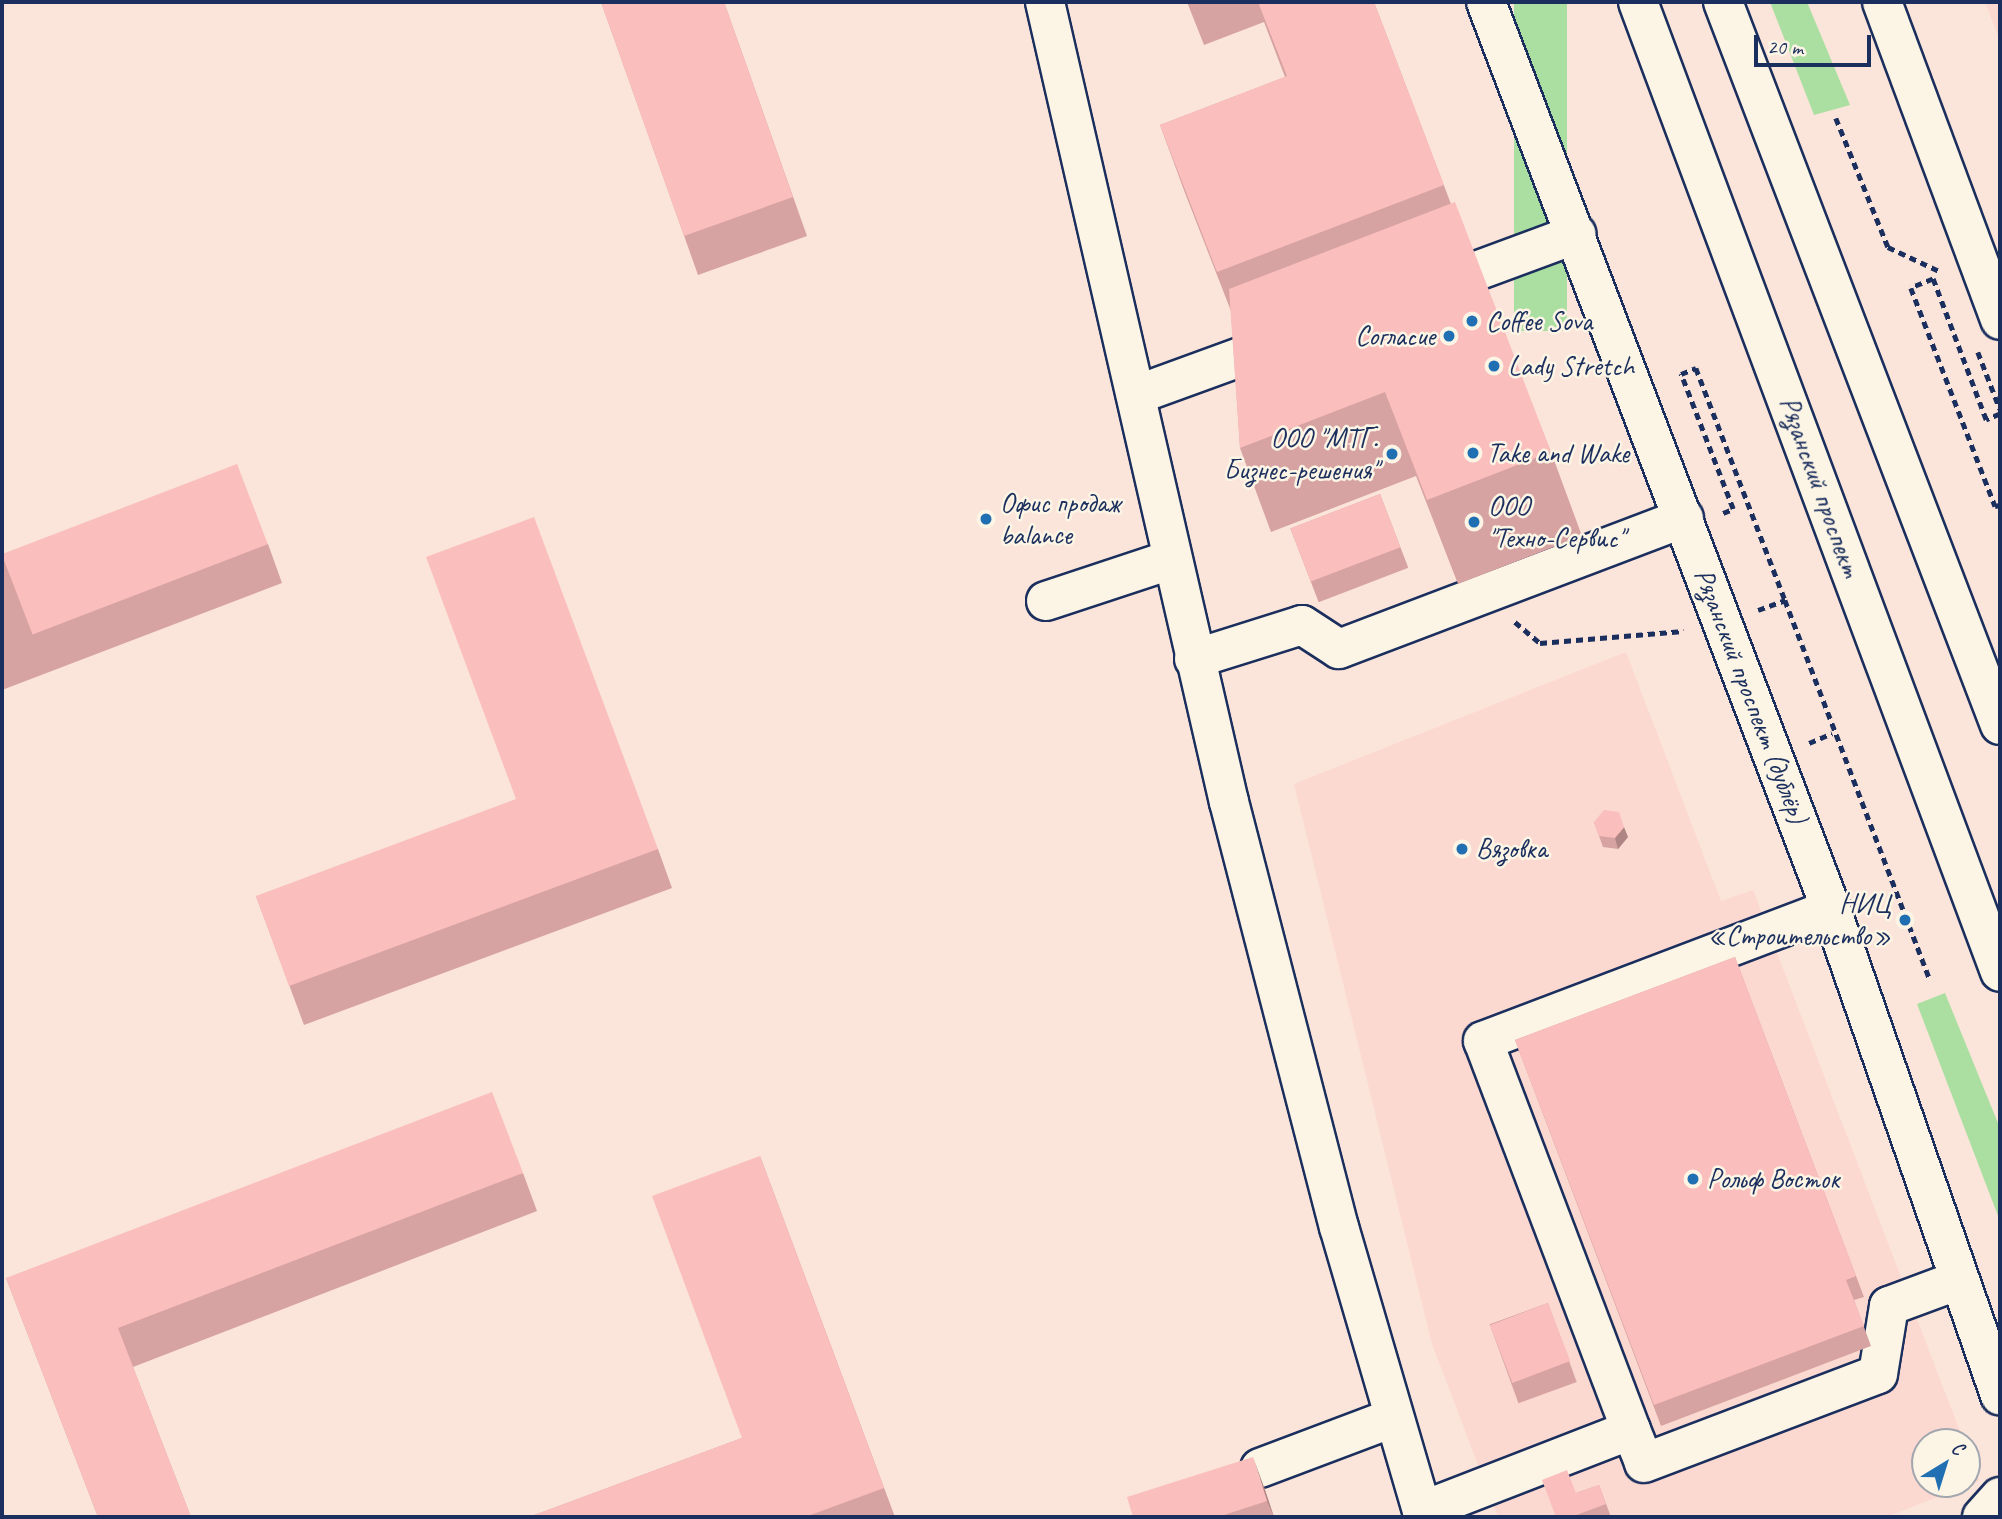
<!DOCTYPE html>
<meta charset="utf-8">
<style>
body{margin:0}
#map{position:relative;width:2002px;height:1519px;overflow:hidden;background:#fbe4d9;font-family:Caveat,sans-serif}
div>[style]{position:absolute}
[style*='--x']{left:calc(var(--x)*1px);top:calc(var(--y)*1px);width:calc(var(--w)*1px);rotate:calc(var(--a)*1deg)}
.built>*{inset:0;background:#fbd9d0}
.green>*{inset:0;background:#abdfa1;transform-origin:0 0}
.path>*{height:4.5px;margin-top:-2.25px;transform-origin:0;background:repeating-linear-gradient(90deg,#1b2f5e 0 7px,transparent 0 12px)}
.roads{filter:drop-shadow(2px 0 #1b2f5e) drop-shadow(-2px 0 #1b2f5e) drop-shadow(0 2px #1b2f5e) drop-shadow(0 -2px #1b2f5e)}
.minor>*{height:38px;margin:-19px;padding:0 19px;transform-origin:19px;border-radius:19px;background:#fcf5e5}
.major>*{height:38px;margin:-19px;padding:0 19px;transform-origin:19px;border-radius:19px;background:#fcf5e5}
.wall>*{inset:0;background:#d7a3a2;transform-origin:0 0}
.shaded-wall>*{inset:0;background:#af8584}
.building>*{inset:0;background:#fabebc;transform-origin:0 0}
.dots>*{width:19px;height:19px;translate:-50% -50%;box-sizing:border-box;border:4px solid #fcf5e5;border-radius:50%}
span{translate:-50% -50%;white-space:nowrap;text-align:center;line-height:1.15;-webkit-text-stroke:5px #fcf5e5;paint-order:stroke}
.poi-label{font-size:28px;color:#1b2f5e}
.left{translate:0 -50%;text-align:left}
.right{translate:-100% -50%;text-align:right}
.street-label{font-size:28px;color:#1b2f5e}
.frame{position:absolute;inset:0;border:4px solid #1b2f5e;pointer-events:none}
.north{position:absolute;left:1911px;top:1428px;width:70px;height:70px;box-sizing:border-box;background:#fcf5e5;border:2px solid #a2a6af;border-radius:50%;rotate:38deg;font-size:19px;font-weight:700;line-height:28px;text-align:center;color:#1b2f5e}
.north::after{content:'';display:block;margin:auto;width:24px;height:32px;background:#1f6fb2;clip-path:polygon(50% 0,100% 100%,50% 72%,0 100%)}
.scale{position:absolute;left:1754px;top:35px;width:117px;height:32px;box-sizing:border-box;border:4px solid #1b2f5e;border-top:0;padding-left:9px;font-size:21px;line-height:24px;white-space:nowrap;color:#1b2f5e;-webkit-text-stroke:5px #fcf5e5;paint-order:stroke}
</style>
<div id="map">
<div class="built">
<i style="clip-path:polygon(1986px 2px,2000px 2px,2000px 41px,1985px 2px)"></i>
<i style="clip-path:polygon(1626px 652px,1721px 901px,1753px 890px,1964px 1442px,1925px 1442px,1925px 1484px,1967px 1484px,1967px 1449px,1979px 1481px,1886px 1517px,1498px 1517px,1432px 1344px,1294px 784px)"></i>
</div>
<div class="green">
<i style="left:1514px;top:2px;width:53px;height:329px"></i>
<i style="clip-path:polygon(1770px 2px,1807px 2px,1850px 105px,1814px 115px)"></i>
<i style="clip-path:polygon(1945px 993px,2000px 1128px,2000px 1221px,1917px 1004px)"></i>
</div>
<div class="path">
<i style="--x:1836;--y:118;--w:139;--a:68"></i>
<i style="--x:1888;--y:247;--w:56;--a:25.2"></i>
<i style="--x:1978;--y:352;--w:61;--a:68.9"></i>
<i style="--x:2000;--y:414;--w:15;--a:157"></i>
<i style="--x:1986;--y:420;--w:151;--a:-110.6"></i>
<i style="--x:1933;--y:279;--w:24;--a:158"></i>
<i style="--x:1911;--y:288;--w:234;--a:68.9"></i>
<i style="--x:1995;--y:506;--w:5;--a:-11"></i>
<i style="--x:1723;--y:513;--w:11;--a:-22"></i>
<i style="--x:1733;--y:509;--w:145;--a:-111.1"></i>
<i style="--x:1681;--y:374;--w:16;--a:-22"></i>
<i style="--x:1696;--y:368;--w:248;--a:69"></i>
<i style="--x:1758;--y:610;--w:29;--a:-20"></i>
<i style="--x:1785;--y:600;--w:407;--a:69.1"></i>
<i style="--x:1515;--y:622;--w:33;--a:40"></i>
<i style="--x:1540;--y:643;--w:144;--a:-4.8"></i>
<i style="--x:1809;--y:743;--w:25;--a:-23"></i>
</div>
<div class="roads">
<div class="minor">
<i style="--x:1045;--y:2;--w:821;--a:77.05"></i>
<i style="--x:1229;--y:802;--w:439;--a:75.5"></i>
<i style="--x:1339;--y:1227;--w:302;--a:73.7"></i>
<i style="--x:1486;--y:2;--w:970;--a:69.17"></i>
<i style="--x:1831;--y:909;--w:515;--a:70.83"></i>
<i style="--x:1882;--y:2;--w:339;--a:69.6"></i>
<i style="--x:1433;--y:287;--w:153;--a:-20.3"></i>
<i style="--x:1136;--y:395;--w:158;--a:-20"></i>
<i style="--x:1046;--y:601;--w:131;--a:-18.3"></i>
<i style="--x:1194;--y:659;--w:113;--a:-17.5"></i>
<i style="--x:1302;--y:625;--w:44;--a:33"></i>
<i style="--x:1339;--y:649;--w:369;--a:-20.8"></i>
<i style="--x:1631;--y:1430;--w:416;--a:-110.8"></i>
<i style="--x:1483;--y:1041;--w:372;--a:-20.8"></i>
<i style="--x:1260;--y:1468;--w:141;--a:-20.7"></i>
<i style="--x:1422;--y:1511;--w:224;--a:-21.2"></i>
<i style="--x:1631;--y:1430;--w:35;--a:68"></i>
<i style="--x:1644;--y:1463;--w:250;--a:-20.8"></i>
<i style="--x:1878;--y:1374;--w:69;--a:-80.8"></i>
<i style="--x:1889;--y:1306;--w:75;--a:-20.4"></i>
<i style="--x:1982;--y:1517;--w:27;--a:-48"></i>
</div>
<div class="major">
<i style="--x:1638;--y:2;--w:1035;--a:69.53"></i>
<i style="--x:1723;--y:2;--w:774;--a:69.04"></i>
</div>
</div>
<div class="wall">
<i style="clip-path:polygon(601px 2px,724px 2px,807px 236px,698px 275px)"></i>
<i style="clip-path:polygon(1187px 2px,1374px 2px,1451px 204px,1551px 452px,1582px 536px,1458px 584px,1416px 476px,1271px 532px,1240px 448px,1231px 311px,1185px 193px,1160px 125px,1285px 77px,1264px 22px,1204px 45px)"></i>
<i style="left:1380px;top:494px;width:79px;height:96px;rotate:69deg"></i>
<i style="clip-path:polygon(268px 544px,282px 583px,2px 690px,2px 554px)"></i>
<i style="clip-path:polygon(1594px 822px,1628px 837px,1618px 849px,1603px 847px)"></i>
<i style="clip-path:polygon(658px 849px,672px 888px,304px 1025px,256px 896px)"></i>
<i style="clip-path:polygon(1735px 957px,1864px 1297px,1854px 1300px,1871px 1346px,1661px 1426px,1515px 1040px)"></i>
<i style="clip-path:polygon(760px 1156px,895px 1517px,529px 1517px,742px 1438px)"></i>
<i style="clip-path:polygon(523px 1173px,537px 1211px,133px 1367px,191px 1517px,98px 1517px,6px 1278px)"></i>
<i style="left:1548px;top:1303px;width:84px;height:62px;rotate:70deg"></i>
<i style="clip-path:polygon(1599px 1485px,1611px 1517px,1556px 1517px,1576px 1493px)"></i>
<i style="clip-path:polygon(1264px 1487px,1274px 1517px,1133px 1517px)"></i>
</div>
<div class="shaded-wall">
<i style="clip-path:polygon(1624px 827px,1628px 837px,1618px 849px,1615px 838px)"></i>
<i style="clip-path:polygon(1253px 1457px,1264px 1487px,1274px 1517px,1267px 1501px)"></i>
</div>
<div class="building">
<i style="clip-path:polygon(601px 2px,724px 2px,793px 197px,684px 236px)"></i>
<i style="clip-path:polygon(1258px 2px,1374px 2px,1444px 185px,1217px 272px,1160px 125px,1287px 76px)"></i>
<i style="clip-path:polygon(1455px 202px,1551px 452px,1427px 500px,1385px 392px,1240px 448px,1229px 289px)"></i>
<i style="left:237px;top:464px;width:86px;height:252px;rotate:69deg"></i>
<i style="left:1380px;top:494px;width:57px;height:96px;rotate:69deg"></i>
<i style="clip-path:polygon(534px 517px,658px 849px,289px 986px,256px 896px,516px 799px,426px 557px)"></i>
<i style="clip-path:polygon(1604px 810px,1619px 812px,1624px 827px,1615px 838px,1599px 836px,1594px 822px)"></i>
<i style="clip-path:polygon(1735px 957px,1856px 1276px,1846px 1280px,1864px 1326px,1654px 1405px,1515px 1040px)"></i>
<i style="clip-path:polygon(492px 1092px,523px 1173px,118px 1328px,191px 1517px,98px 1517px,6px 1278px)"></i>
<i style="clip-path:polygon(760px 1156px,884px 1488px,805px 1517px,529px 1517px,742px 1438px,652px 1196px)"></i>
<i style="left:1548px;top:1303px;width:62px;height:62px;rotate:69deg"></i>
<i style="clip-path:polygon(1253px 1457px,1267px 1501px,1218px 1517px,1133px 1517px,1127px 1497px)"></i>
<i style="clip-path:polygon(1567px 1470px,1576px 1493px,1599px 1485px,1606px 1504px,1571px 1517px,1556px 1517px,1542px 1480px)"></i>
</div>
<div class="dots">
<i style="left:1472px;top:321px;background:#1f6fb2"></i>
<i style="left:1449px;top:336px;background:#1f6fb2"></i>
<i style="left:1494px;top:366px;background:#1f6fb2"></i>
<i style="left:1473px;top:453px;background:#1f6fb2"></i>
<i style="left:1392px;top:454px;background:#1f6fb2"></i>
<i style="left:986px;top:519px;background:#1f6fb2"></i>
<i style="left:1474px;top:522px;background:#1f6fb2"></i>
<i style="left:1462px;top:849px;background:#1f6fb2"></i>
<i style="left:1905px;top:920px;background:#1f6fb2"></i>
<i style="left:1693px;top:1179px;background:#1f6fb2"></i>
</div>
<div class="poi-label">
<span class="left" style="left:1486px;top:321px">Coffee Sova</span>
<span class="right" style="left:1435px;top:336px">Согласие</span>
<span class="left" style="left:1508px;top:366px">Lady Stretch</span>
<span class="right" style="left:1378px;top:454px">ООО "МТГ.<br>Бизнес-решения"</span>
<span class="left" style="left:1487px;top:453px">Take and Wake</span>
<span class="left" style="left:1000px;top:519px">Офис продаж<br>balance</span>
<span class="left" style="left:1488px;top:522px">ООО<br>"Техно-Сервис"</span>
<span class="left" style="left:1476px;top:849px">Вязовка</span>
<span class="right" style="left:1891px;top:920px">НИЦ<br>«Строительство»</span>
<span class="left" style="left:1707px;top:1179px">Рольф Восток</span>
</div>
<div class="street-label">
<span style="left:1820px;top:487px;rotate:70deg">Рязанский проспект</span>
<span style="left:1751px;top:696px;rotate:69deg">Рязанский проспект (дублёр)</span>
</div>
<div class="frame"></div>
<div class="north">С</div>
<div class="scale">20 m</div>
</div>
